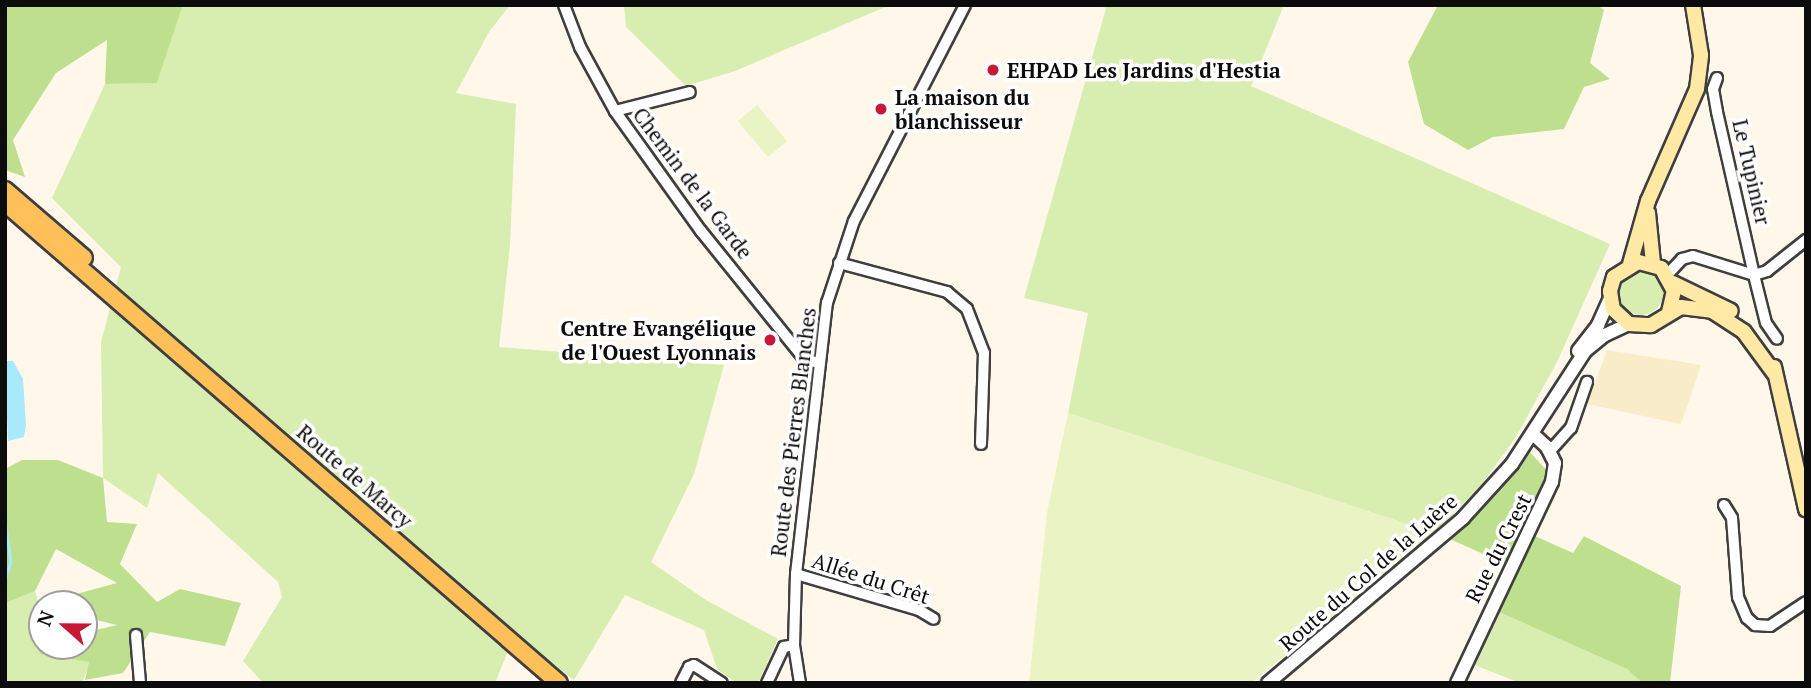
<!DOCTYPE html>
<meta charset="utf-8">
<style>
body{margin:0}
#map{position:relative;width:1811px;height:688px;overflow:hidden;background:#fff8ea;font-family:"PT Serif",serif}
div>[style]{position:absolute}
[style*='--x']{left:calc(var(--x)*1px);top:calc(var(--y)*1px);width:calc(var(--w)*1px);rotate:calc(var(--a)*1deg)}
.farmland>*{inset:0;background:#f8edc8}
.green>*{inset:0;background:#d8edb0}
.round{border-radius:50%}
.forest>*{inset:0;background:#bee08e}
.pitch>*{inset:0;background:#e9f3c3;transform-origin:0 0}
.water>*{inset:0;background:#a9e9fc}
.stream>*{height:2.5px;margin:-1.25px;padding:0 1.25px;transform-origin:1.25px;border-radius:1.25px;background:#a9e9fc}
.roads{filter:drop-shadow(2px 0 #3f3f3f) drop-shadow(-2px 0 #3f3f3f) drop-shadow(0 2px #3f3f3f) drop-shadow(0 -2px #3f3f3f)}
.minor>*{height:10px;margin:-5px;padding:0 5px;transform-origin:5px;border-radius:5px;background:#fff}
.tertiary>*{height:12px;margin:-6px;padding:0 6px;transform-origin:6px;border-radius:6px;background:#fff}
.secondary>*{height:14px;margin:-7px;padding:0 7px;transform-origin:7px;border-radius:7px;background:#ffe9a5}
.primary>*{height:16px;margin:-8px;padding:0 8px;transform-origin:8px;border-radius:8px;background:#ffc05a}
.dots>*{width:19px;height:19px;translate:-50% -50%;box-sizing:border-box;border:4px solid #fff;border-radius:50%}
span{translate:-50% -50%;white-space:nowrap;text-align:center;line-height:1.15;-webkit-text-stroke:7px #fff;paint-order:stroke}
.poi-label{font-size:21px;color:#0c0c0c;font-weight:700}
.left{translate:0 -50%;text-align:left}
.right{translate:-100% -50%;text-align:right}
.street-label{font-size:21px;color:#0c0c0c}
.frame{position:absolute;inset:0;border:7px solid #0c0c0c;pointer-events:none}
.north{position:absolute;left:28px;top:590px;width:70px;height:70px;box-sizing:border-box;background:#fff;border:2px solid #9e9e9e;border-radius:50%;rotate:291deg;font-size:19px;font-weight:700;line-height:28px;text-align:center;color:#0c0c0c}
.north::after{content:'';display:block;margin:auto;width:24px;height:32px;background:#c91738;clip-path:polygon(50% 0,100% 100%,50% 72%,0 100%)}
</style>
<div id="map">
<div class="farmland">
<i style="clip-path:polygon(1607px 350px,1701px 365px,1681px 424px,1587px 404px)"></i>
</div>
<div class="green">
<i style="clip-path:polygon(183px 5px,510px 5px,489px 32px,456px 93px,516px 104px,510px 245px,499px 347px,724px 365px,694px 474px,651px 562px,706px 600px,778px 639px,758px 683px,736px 683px,717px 669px,704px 630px,625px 595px,574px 680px,515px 634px,495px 683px,263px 683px,243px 661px,282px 597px,278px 582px,158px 473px,147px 508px,103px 478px,101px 342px,121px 267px,52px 198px,105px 84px,157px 83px)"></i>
<i style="clip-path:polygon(624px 5px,890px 5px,735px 71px,686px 86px,626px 27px)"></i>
<i style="clip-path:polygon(1098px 5px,1284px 5px,1251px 86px,1610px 244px,1557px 362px,1516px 437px,1482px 484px,1435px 533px,1068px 413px,1088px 313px,1024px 298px,1106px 8px)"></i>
<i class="round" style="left:1619px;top:271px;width:44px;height:44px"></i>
<i style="clip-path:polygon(35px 591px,39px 604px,34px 611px,42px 612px,42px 636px,34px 636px,40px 653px,90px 662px,82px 683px,5px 683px,5px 603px)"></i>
<i style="clip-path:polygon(1492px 609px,1627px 669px,1642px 683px,1520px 683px,1467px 662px)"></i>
</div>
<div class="forest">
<i style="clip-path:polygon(5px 5px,183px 5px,157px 83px,105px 84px,107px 40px,56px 73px,13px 140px,25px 177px,5px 170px)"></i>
<i style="clip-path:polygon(1438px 5px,1597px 5px,1604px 10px,1590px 63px,1610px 79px,1584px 87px,1564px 129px,1493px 137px,1468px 150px,1424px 124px,1408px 62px)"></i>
<i style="clip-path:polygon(1528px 450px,1549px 473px,1526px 532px,1573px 553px,1584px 536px,1681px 586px,1670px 683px,1642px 683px,1627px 669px,1492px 609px,1514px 568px,1450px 539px)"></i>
<i style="clip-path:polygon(22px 460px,58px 460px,103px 478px,107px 522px,137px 524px,120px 564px,157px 602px,180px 589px,241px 603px,225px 646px,150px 632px,123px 673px,85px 680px,89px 662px,40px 654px,33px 637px,42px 636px,42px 646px,84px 646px,84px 633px,117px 625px,84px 617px,84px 604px,42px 604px,42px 612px,33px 611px,39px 604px,117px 583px,56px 549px,35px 591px,5px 603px,5px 469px)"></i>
</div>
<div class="pitch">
<i style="left:757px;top:105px;width:47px;height:25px;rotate:50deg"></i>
<i style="clip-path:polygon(1068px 413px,1435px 533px,1251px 683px,1029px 683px,1047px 513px)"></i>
</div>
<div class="water">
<i style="clip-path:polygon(5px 361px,13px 361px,23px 379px,26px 425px,24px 437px,8px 441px)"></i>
</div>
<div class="stream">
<i style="--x:5;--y:520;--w:42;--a:81.9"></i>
<i style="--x:11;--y:562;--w:20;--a:108"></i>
</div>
<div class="roads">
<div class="minor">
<i style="--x:564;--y:5;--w:45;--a:69.1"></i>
<i style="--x:580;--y:47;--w:73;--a:61.3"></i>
<i style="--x:615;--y:111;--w:148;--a:54.4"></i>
<i style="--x:701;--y:231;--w:167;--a:51.1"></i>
<i style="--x:806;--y:361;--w:11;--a:5"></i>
<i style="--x:1717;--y:78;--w:12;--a:110"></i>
<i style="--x:1713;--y:89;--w:23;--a:80"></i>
<i style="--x:1717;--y:112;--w:167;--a:77.2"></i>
<i style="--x:1754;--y:275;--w:49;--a:76"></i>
<i style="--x:1766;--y:323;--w:19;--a:55"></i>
<i style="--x:615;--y:111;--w:77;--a:-14.2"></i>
<i style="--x:839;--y:263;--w:112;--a:15"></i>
<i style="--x:947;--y:292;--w:26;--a:40"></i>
<i style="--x:967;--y:309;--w:47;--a:68.9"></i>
<i style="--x:984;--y:353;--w:91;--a:91.9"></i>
<i style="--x:1668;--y:274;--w:21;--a:-47"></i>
<i style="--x:1682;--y:259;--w:11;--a:-15"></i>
<i style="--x:1693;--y:256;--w:64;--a:17.3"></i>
<i style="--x:1754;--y:275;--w:14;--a:-17"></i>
<i style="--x:1767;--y:271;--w:50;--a:-38.5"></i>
<i style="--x:1550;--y:451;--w:31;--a:-48"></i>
<i style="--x:1571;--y:428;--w:49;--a:-70.8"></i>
<i style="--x:1724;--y:505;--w:15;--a:58"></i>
<i style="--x:1732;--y:518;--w:79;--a:85.7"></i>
<i style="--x:1738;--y:597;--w:23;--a:67"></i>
<i style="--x:1747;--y:618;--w:11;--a:41"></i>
<i style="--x:1755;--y:625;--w:15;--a:4"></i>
<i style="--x:1770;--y:626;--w:43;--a:-33.7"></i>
<i style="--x:796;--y:574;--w:128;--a:16.3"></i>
<i style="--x:919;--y:610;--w:17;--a:31"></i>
<i style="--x:136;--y:635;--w:48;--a:85.2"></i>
<i style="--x:681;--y:683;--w:18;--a:-63"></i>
<i style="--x:689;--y:667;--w:5;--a:-22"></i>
<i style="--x:694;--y:665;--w:33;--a:33"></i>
<i style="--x:767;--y:683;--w:40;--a:-65"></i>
<i style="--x:784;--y:647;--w:10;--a:-11"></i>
<i style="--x:800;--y:683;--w:38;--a:-99"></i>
<i style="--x:794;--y:645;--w:71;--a:-88.4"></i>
<i style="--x:796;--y:574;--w:273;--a:-83.5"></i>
<i style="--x:827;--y:303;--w:86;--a:-71.8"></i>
<i style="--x:854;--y:221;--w:243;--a:-62.8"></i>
</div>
<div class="tertiary">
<i style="--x:1578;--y:351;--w:33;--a:-52"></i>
<i style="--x:1598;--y:325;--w:30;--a:-66"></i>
<i style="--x:1268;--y:683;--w:255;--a:-40.2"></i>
<i style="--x:1463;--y:518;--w:73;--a:-47.8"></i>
<i style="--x:1512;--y:464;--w:135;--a:-57.1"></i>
<i style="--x:1585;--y:351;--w:26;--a:-39"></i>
<i style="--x:1605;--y:335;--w:26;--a:-25"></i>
<i style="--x:1457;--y:683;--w:222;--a:-64.7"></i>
<i style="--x:1552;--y:482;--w:19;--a:-81"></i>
<i style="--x:1555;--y:463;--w:18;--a:-117"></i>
<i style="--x:1547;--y:447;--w:19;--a:-137"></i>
</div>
<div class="secondary">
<i style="--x:1648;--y:213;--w:50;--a:84.3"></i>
<i style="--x:1630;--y:264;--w:66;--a:-74.1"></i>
<i style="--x:1648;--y:201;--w:122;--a:-66.4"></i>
<i style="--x:1697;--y:89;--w:34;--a:-83"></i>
<i style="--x:1701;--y:55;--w:51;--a:-99.1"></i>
<i style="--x:1673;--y:283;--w:64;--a:25.8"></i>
<i style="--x:1669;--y:312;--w:22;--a:-77"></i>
<i style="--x:1674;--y:291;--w:26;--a:-119"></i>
<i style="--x:1661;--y:268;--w:24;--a:-165"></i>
<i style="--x:1638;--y:262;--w:28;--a:148"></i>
<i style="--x:1614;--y:277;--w:15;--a:106"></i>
<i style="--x:1610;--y:291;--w:18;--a:81"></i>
<i style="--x:1613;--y:309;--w:22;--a:43"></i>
<i style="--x:1629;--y:324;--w:22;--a:3"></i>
<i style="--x:1651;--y:325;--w:35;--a:-31"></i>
<i style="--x:1681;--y:307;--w:31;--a:7"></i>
<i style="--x:1712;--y:311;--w:38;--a:33"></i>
<i style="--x:1744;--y:332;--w:51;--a:53.8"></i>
<i style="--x:1774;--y:367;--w:146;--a:77.3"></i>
</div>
<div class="primary">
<i style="--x:5;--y:190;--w:104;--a:40.7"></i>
<i style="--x:5;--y:203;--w:733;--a:40.91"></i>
</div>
</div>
<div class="dots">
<i style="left:993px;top:70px;background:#c91738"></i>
<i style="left:881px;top:109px;background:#c91738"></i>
<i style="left:770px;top:340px;background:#c91738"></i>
</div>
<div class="poi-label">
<span class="left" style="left:1007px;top:70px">EHPAD Les Jardins d'Hestia</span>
<span class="left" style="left:895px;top:109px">La maison du<br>blanchisseur</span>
<span class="right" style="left:756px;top:340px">Centre Evangélique<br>de l'Ouest Lyonnais</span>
</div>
<div class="street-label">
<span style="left:1752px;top:172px;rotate:77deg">Le Tupinier</span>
<span style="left:693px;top:183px;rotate:53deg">Chemin de la Garde</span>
<span style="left:793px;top:432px;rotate:-83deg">Route des Pierres Blanches</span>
<span style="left:355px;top:476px;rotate:41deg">Route de Marcy</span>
<span style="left:1498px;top:548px;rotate:-63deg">Rue du Crest</span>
<span style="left:1368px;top:572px;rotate:-41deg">Route du Col de la Luère</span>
<span style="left:871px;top:578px;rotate:18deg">Allée du Crêt</span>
</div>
<div class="frame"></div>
<div class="north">N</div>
</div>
